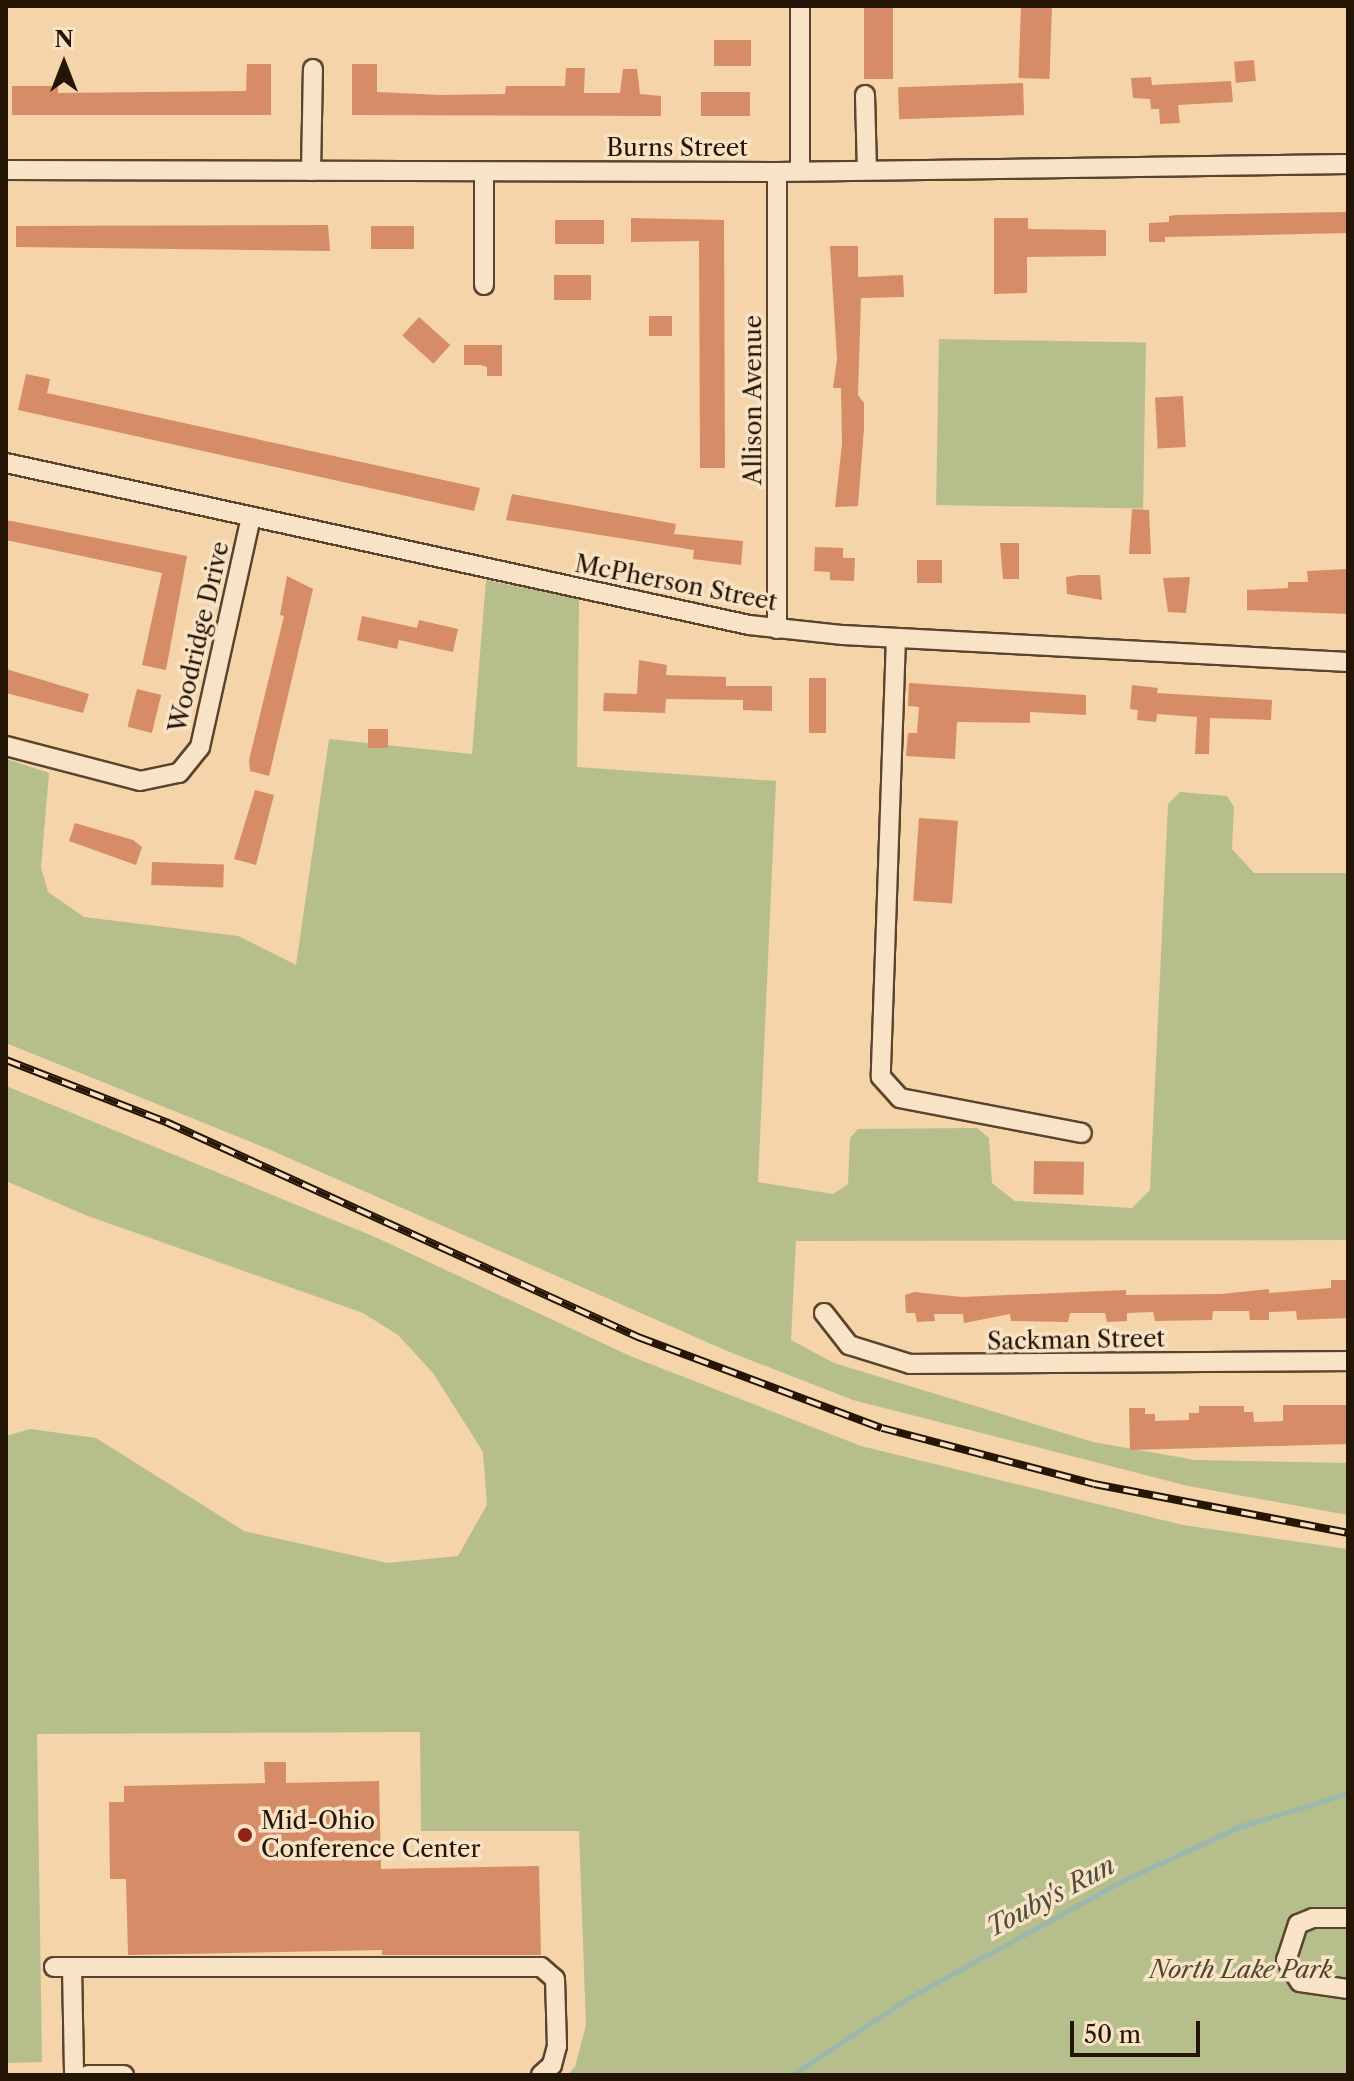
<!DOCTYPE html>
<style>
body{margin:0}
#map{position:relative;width:1354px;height:2081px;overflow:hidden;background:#f4d4a8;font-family:"Libre Caslon Text",serif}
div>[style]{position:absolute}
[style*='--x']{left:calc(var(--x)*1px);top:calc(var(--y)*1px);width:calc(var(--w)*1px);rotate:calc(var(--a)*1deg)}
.green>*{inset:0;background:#b6be8b;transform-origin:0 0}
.stream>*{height:5px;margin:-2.5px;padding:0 2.5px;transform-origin:2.5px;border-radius:2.5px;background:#9cb7ad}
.building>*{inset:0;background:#d68c66;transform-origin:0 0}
.roads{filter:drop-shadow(2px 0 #59452d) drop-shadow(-2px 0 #59452d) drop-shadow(0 2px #59452d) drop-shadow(0 -2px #59452d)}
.minor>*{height:18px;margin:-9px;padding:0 9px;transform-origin:9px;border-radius:9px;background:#f8e3c6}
.rail>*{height:8px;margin-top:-4px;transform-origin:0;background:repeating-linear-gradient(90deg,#f8e3c6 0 15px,#251504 0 30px);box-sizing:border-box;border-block:2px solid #251504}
.dots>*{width:22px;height:22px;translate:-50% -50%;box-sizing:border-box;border:4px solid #f8e3c6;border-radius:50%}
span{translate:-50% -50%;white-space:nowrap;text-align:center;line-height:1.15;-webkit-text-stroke:7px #f8e3c6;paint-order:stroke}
.street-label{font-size:24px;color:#251504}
.poi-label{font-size:24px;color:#251504}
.left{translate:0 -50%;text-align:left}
.park-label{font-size:24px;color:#50482c;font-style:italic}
.water-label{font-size:26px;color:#4f4e3f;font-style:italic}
.frame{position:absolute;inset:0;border:8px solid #251504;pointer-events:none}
.north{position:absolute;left:24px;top:24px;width:80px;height:80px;-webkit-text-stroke:6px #f8e3c6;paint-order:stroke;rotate:0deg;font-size:22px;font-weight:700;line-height:32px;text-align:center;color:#251504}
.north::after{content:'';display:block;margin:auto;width:28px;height:36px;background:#251504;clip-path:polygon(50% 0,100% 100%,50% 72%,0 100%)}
.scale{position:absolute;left:1070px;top:2021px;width:130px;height:36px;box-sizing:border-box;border:4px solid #251504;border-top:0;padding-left:10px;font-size:24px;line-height:28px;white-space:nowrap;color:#251504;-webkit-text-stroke:6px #f8e3c6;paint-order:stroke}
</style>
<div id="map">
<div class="green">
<i style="left:939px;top:339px;width:207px;height:166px;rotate:1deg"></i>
<i style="clip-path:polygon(486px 580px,579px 599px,577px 767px,776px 781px,758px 1182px,833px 1194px,848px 1184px,850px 1138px,858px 1129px,977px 1128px,989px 1138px,992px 1183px,1015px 1201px,1132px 1208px,1150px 1190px,1168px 804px,1180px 792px,1227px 796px,1234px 807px,1232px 849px,1254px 873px,1348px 873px,1348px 1240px,796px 1241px,791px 1340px,834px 1363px,1093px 1442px,1195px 1460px,1348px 1463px,1348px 1515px,1188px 1486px,853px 1400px,727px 1351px,273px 1151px,6px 1043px,6px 759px,49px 773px,41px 867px,48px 892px,84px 917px,238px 936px,296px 965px,329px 739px,472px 754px)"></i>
<i style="clip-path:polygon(6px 1086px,375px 1237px,630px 1356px,861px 1446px,1183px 1525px,1348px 1549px,1348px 2075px,567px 2075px,575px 2067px,586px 2025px,579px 1831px,421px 1831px,420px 1732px,37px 1734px,42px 2062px,6px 2063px,6px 1436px,30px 1429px,96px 1438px,244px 1531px,387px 1563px,458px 1556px,487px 1505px,483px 1452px,433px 1373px,398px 1335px,363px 1313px,88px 1216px,6px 1181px)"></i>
</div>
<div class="stream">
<i style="--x:792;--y:2075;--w:144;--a:-33.4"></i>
<i style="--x:912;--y:1996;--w:239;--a:-28.7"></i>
<i style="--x:1122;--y:1881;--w:129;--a:-24.8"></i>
<i style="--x:1239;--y:1827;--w:114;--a:-17.3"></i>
</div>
<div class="building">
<i style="left:864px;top:6px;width:29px;height:73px"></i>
<i style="left:1021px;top:6px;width:31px;height:72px;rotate:2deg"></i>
<i style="left:714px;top:40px;width:37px;height:26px"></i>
<i style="left:1254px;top:60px;width:21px;height:20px;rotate:85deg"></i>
<i style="clip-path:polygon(247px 64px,271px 64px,271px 115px,12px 115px,12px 86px,58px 86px,58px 93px,246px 91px)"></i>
<i style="clip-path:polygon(352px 64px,377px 64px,377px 92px,441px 95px,505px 94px,506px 86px,565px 86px,566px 68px,585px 68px,584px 93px,620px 93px,623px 69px,637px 69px,640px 94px,661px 96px,661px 116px,352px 115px)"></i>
<i style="clip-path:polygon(1151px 77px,1152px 85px,1231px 81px,1233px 102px,1178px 105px,1180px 123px,1160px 124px,1159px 109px,1151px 109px,1150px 99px,1133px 98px,1131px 78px)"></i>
<i style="left:1023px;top:83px;width:32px;height:125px;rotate:88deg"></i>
<i style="left:701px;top:92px;width:49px;height:24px"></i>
<i style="clip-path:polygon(1348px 212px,1348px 233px,1165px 237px,1165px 242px,1149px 242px,1149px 223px,1169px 222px,1169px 216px,1176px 215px)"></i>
<i style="clip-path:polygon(631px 218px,724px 220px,725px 468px,700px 468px,699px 241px,631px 242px)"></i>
<i style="clip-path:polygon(994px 218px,1028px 218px,1028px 229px,1106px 230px,1106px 256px,1027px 257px,1027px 293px,994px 294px)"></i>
<i style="left:555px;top:220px;width:49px;height:24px"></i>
<i style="clip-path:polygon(16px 226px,328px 225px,330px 251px,16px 247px)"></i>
<i style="left:371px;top:226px;width:43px;height:23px"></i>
<i style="clip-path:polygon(830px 246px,858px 246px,858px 277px,903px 275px,904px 297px,861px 298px,858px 395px,864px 403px,864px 428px,858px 506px,835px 507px,842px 444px,841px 388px,833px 388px,837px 359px)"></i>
<i style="left:554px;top:275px;width:37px;height:25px"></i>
<i style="left:672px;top:316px;width:20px;height:23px;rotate:90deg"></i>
<i style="left:419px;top:317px;width:42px;height:25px;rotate:42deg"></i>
<i style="clip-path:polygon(464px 345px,502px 345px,502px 376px,487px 376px,487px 367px,481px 365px,464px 365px)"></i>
<i style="clip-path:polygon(26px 374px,50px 379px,47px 393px,480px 488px,474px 511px,18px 410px)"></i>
<i style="left:1183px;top:396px;width:51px;height:28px;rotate:87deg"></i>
<i style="clip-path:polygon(512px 494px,676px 524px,674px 534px,743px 541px,741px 565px,693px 559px,694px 550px,506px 520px)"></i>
<i style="clip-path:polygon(1132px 509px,1149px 510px,1151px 554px,1129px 554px)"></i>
<i style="clip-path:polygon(6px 520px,187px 556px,166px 670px,142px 665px,162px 573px,6px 540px)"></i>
<i style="clip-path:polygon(1000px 543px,1019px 543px,1019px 579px,1003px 579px)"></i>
<i style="clip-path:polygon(815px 547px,843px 548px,843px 558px,855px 558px,854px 581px,830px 580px,830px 572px,814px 571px)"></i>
<i style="left:942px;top:560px;width:23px;height:25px;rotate:90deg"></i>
<i style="clip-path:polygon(1348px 569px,1348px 614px,1247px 610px,1247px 590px,1288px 588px,1288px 582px,1308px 582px,1307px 571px)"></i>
<i style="clip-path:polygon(1078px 575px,1100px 575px,1102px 600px,1067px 594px,1066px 577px)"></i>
<i style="clip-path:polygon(287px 576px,313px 589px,269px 776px,250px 771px,249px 760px,284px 616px,280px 615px)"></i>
<i style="clip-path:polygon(1190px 577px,1186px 613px,1168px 612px,1163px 578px)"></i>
<i style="clip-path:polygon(362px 616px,417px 628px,419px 620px,458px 629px,453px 652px,399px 640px,397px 649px,357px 640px)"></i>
<i style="clip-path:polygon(639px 660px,667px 665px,666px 675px,726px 677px,726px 686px,772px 686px,772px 711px,743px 710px,743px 700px,666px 699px,665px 713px,603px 711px,604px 693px,637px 694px)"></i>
<i style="clip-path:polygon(6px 669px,89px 694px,83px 713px,6px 693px)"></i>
<i style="left:809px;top:678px;width:17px;height:55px"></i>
<i style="clip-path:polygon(909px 683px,1086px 695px,1086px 715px,1030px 712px,1030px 723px,957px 722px,955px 759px,906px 756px,908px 733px,917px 733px,919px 707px,908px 706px)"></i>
<i style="clip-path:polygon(1132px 685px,1158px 688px,1157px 693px,1272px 700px,1271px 720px,1210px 718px,1209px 754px,1195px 754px,1197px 717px,1157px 714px,1156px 722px,1137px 720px,1138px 710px,1130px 709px)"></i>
<i style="left:137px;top:689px;width:25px;height:39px;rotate:14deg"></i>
<i style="left:368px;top:729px;width:20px;height:19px"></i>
<i style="clip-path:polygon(255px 790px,274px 795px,256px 865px,234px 859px)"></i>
<i style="left:919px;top:818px;width:39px;height:83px;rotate:4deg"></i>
<i style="clip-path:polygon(75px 823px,133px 840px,142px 847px,136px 865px,69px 841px)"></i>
<i style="left:152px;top:862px;width:72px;height:23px;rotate:2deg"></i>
<i style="left:1034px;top:1161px;width:50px;height:33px;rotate:1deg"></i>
<i style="clip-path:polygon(1331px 1280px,1348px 1280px,1347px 1318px,1297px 1320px,1296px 1311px,1269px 1312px,1269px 1320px,1250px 1320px,1249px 1311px,1213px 1311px,1212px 1320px,1155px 1321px,1153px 1312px,1127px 1313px,1127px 1321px,1107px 1322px,1105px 1313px,1070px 1313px,1068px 1322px,1011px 1321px,1010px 1314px,964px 1323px,963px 1314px,934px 1314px,935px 1321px,917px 1322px,915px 1313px,906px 1313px,905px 1295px,914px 1292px,962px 1297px,1126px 1290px,1126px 1295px,1221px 1294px,1269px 1289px,1269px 1293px,1331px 1288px)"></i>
<i style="clip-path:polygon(1283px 1405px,1348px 1405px,1348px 1444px,1130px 1450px,1129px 1408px,1145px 1408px,1145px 1414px,1155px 1414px,1155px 1421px,1189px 1420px,1189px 1413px,1199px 1413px,1199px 1406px,1244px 1406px,1244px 1412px,1253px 1412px,1254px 1422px,1283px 1421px)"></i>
<i style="clip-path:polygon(264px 1762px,286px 1762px,286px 1783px,379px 1781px,381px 1869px,539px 1866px,541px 1955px,382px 1955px,382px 1950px,128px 1955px,126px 1879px,110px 1879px,109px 1802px,124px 1802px,124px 1786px,265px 1783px)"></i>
</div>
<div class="roads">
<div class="minor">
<i style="--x:800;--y:6;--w:165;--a:90"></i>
<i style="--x:865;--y:95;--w:75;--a:88.5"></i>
<i style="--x:6;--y:170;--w:771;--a:0.15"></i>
<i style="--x:777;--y:172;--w:571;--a:-0.8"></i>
<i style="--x:311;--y:171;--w:102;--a:-88.9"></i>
<i style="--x:484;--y:285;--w:113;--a:-90"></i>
<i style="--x:6;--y:463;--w:760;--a:12.3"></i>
<i style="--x:749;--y:625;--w:95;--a:6.1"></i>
<i style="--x:843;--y:635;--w:506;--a:3.06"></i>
<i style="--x:777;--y:629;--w:457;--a:-90"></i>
<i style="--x:896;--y:638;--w:439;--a:92"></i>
<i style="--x:881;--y:1077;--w:28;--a:48"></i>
<i style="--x:900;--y:1098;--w:185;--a:10.9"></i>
<i style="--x:6;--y:746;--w:138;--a:14.6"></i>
<i style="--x:140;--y:781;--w:40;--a:-12"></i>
<i style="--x:179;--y:773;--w:33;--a:-51"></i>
<i style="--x:200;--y:747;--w:236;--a:-77.5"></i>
<i style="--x:824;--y:1313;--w:41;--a:52"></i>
<i style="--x:849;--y:1345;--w:64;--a:17.3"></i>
<i style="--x:910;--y:1364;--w:438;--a:-0.4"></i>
<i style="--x:1348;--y:1918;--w:35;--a:180"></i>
<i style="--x:1313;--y:1918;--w:16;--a:158"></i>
<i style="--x:1298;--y:1924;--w:38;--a:108"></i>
<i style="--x:1286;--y:1960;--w:26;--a:58"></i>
<i style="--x:1300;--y:1982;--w:49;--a:8.3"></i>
<i style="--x:54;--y:1967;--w:487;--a:0"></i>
<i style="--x:541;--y:1967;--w:18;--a:41"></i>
<i style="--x:555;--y:1979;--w:67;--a:88.3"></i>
<i style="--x:557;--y:2046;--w:20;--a:105"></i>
<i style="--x:552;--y:2065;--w:15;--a:138"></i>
<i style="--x:72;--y:1967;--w:108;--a:88.9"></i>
<i style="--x:88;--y:2075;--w:36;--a:0"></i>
</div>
</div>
<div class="rail">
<i style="--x:6;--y:1060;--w:172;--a:21.2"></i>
<i style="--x:166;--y:1122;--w:519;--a:24.49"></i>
<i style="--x:638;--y:1337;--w:260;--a:20.5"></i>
<i style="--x:882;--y:1428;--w:219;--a:14.8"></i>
<i style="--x:1094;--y:1484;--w:259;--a:10.9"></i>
</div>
<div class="dots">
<i style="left:245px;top:1835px;background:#8f2418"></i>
</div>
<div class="street-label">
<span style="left:677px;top:148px">Burns Street</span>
<span style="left:753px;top:400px;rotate:-90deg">Allison Avenue</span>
<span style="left:676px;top:583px;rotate:11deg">McPherson Street</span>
<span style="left:199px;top:637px;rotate:-77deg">Woodridge Drive</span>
<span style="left:1076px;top:1340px;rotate:-1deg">Sackman Street</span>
</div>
<div class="poi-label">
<span class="left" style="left:261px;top:1835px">Mid-Ohio<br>Conference Center</span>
</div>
<div class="park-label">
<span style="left:1241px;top:1970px">North Lake Park</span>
</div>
<div class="water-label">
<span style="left:1051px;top:1897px;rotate:-28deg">Touby's Run</span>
</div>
<div class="frame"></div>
<div class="north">N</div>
<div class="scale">50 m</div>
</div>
